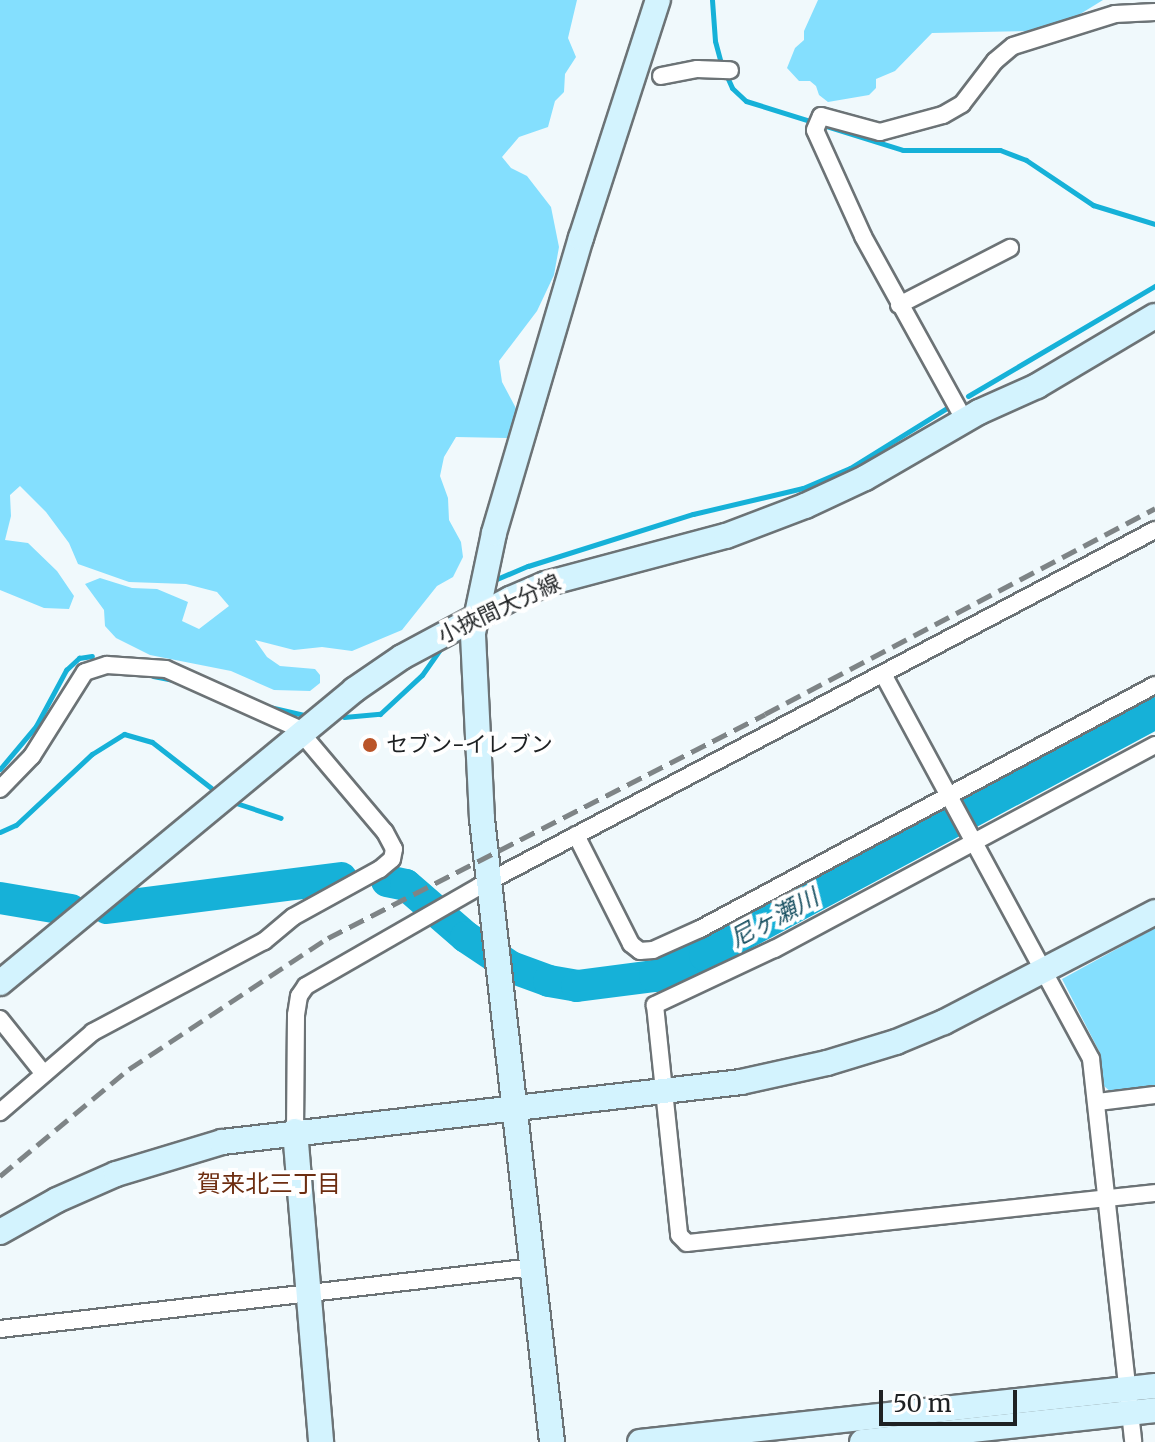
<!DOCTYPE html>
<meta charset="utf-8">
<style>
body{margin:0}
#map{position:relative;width:1155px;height:1442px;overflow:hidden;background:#f0f9fc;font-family:Merriweather,"Noto Sans JP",serif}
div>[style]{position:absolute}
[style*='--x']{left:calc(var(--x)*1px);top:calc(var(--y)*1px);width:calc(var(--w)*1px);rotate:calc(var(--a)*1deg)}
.green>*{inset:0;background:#84dffe}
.stream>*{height:5px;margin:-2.5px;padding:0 2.5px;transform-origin:2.5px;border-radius:2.5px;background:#16b1d8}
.river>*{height:32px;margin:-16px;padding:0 16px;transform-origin:16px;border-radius:16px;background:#16b1d8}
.roads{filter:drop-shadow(2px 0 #6c7376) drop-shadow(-2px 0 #6c7376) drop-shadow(0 2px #6c7376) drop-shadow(0 -2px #6c7376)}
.street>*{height:16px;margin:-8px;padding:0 8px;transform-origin:8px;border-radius:8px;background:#fff}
.secondary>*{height:24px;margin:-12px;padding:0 12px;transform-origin:12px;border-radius:12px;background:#d3f3fe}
.rail>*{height:5px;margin-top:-2.5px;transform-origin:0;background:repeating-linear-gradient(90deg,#7e8486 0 16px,transparent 0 24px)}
.dots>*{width:22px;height:22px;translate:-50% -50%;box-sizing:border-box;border:4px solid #fff;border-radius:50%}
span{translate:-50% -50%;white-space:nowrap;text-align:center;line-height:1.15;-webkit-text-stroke:8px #fff;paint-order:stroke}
.street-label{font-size:22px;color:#1e2123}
.poi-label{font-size:22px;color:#1e2123}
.left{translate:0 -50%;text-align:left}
.water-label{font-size:24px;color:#1b5263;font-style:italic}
.neighbourhood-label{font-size:24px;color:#6d2d10}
.scale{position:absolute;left:879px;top:1390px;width:138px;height:36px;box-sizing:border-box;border:4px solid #1e2123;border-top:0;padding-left:10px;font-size:24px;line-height:28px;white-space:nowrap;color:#1e2123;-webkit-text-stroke:6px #fff;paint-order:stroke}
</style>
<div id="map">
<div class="green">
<i style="clip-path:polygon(0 0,577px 0,568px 38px,576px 57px,565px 74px,564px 92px,555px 101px,548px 127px,519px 137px,502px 157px,511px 168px,527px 176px,551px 207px,559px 247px,554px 275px,537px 311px,499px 361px,502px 382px,519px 414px,518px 427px,507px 438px,456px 437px,444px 457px,440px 476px,448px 498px,449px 520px,461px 542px,463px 557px,453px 577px,437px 586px,402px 630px,352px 651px,322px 647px,294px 650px,255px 640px,267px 657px,280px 666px,315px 669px,320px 675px,320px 683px,310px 691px,274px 690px,231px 671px,150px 655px,116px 638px,105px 626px,104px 610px,85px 584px,100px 578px,132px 588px,157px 589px,188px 602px,182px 621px,199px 629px,229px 606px,217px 592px,186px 584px,129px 582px,78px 564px,69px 543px,46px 512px,20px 486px,10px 495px,11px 516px,5px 540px,28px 543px,57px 571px,74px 596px,69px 609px,44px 608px,0 590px)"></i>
<i style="clip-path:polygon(818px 0,1103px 0,1077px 16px,1033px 31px,932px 33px,895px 71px,876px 79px,876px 88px,869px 95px,828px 102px,819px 95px,816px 86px,810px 81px,799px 81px,787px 68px,795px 48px,804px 40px,804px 31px)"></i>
<i style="clip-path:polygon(1155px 928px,1155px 1088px,1112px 1093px,1104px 1086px,1100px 1053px,1062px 979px)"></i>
</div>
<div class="stream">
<i style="--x:712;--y:0;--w:41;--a:85.8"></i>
<i style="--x:715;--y:41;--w:23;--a:75"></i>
<i style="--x:721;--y:63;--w:27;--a:66"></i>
<i style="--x:732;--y:88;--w:19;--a:43"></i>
<i style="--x:746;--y:101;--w:164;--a:17.3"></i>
<i style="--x:903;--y:150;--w:97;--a:0"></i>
<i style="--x:1000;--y:150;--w:28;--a:21"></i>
<i style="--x:1026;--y:160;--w:81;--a:33.9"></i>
<i style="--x:1093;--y:205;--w:65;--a:17"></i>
<i style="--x:968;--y:396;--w:217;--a:-30.5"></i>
<i style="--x:492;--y:581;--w:39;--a:-23"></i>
<i style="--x:528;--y:566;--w:173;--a:-17.5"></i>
<i style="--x:693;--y:514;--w:113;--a:-13.3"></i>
<i style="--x:803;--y:488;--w:51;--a:-23.1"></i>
<i style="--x:850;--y:468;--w:118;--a:-31.8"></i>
<i style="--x:153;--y:676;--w:21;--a:11"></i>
<i style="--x:265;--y:706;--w:40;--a:13"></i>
<i style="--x:344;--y:717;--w:36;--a:-5"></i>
<i style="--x:380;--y:714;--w:57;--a:-42.9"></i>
<i style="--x:422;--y:675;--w:33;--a:-55"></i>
<i style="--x:0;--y:769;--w:56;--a:-50.1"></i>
<i style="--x:36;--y:726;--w:64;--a:-61.8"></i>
<i style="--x:66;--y:670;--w:18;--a:-43"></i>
<i style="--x:79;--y:658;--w:13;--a:-9"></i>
<i style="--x:236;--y:803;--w:47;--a:18.4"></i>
<i style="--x:0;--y:832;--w:17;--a:-24"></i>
<i style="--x:16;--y:825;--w:104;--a:-43.1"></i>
<i style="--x:92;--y:754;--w:38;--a:-32"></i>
<i style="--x:124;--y:734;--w:29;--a:16"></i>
<i style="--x:152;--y:742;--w:75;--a:37.9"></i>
</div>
<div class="river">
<i style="--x:387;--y:881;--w:19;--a:12"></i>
<i style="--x:406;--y:885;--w:79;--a:40.9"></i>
<i style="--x:466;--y:937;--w:54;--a:33.7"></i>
<i style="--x:511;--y:967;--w:40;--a:20.2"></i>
<i style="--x:549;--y:981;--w:28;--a:10"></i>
<i style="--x:577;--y:986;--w:79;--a:-7.3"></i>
<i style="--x:655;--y:976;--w:54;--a:-22.8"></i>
<i style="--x:705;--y:955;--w:511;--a:-28.27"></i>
<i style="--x:0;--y:898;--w:72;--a:9.6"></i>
<i style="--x:107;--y:908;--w:236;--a:-7.3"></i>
</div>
<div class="roads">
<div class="street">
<i style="--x:661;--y:76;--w:37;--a:-11"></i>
<i style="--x:697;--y:69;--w:33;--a:2"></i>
<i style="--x:899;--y:305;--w:125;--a:-27.2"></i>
<i style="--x:965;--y:421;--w:211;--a:-118.9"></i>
<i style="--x:863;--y:236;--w:116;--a:-114.4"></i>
<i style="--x:815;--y:130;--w:15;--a:-67"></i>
<i style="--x:821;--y:116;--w:61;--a:15.2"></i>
<i style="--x:880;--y:132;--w:65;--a:-15.1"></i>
<i style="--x:943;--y:115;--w:22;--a:-30"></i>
<i style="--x:962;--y:104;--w:54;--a:-52.5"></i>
<i style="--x:995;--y:61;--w:23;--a:-40"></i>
<i style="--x:1013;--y:46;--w:107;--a:-17.4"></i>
<i style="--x:1115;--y:14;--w:40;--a:-2.9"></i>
<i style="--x:883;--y:674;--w:438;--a:61.6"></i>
<i style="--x:1091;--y:1059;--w:385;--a:83.7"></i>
<i style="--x:1155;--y:745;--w:432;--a:151.8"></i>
<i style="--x:774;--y:949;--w:132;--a:154.8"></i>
<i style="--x:655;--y:1005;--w:231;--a:84"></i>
<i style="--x:679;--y:1235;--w:11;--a:45"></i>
<i style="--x:687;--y:1243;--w:471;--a:-6.1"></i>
<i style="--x:0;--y:789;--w:46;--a:-45.9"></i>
<i style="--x:32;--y:756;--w:99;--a:-57.8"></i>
<i style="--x:85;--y:672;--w:23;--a:-18"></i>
<i style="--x:107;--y:665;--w:59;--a:3.9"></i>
<i style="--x:166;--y:669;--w:144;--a:24.2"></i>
<i style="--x:297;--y:728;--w:136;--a:49.8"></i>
<i style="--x:385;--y:832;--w:19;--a:62"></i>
<i style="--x:394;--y:849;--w:10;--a:101"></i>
<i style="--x:392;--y:859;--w:16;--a:140"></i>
<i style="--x:380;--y:869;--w:99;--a:151.1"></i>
<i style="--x:293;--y:917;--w:38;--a:140"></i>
<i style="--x:264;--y:941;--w:194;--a:152"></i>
<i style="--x:93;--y:1032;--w:123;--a:139.3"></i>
<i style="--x:576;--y:835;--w:122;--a:63.2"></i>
<i style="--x:631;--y:944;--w:11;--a:38"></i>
<i style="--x:640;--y:951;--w:13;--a:-4"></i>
<i style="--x:653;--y:950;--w:51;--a:-24.1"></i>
<i style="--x:700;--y:929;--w:516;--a:-28.2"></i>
<i style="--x:0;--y:1019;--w:70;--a:51.3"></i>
<i style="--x:1098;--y:1102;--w:57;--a:-7"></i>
<i style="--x:295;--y:1131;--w:116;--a:-89.5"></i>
<i style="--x:296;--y:1015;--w:19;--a:-81"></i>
<i style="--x:299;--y:996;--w:12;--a:-55"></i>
<i style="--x:306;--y:986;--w:201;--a:-29.9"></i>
<i style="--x:480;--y:886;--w:763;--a:-27.81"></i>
<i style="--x:0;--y:1329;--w:537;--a:-6.63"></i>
</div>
<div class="secondary">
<i style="--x:0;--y:983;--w:460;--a:-39.6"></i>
<i style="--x:354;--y:690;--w:58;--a:-34.5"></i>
<i style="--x:402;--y:657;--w:123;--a:-28.2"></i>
<i style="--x:510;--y:599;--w:38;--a:-23"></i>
<i style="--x:545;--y:584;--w:187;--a:-14.9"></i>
<i style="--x:726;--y:536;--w:85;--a:-20.8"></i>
<i style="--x:805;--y:506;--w:66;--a:-25"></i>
<i style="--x:865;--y:478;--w:132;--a:-30.1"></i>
<i style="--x:979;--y:412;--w:64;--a:-24.1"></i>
<i style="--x:1037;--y:386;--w:137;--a:-30.7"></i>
<i style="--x:295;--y:1131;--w:312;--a:85.2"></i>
<i style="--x:0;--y:1232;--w:65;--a:-29.3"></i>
<i style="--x:57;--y:1200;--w:64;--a:-23.8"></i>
<i style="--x:116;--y:1174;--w:111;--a:-16.8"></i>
<i style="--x:222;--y:1142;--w:522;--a:-6.59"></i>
<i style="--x:741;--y:1082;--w:88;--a:-12.5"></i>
<i style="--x:827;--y:1063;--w:72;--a:-16.9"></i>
<i style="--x:896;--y:1042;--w:52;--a:-22.6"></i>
<i style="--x:944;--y:1022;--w:238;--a:-27.5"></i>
<i style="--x:552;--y:1442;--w:627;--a:-96.41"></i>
<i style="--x:482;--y:819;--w:186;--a:-92.8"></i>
<i style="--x:473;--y:633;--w:102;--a:-78.1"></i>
<i style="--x:494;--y:533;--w:308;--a:-73.6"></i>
<i style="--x:581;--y:238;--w:250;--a:-72.1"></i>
<i style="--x:640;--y:1442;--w:518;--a:-6.21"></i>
<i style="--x:862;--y:1442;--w:295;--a:-6.2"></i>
</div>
</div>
<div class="rail">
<i style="--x:0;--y:1176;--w:168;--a:-39.7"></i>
<i style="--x:129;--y:1069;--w:238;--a:-33.4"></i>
<i style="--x:328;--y:938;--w:491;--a:-27.1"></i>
<i style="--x:765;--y:714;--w:441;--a:-27.8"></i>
</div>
<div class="dots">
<i style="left:370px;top:745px;background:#ba5428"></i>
</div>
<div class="street-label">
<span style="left:499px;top:609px;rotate:-25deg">小挾間大分線</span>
</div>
<div class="poi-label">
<span class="left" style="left:386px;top:745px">セブン-イレブン</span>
</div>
<div class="water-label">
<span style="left:774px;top:918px;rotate:-28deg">尼ヶ瀬川</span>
</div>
<div class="neighbourhood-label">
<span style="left:269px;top:1184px">賀来北三丁目</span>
</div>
<div class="scale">50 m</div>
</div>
